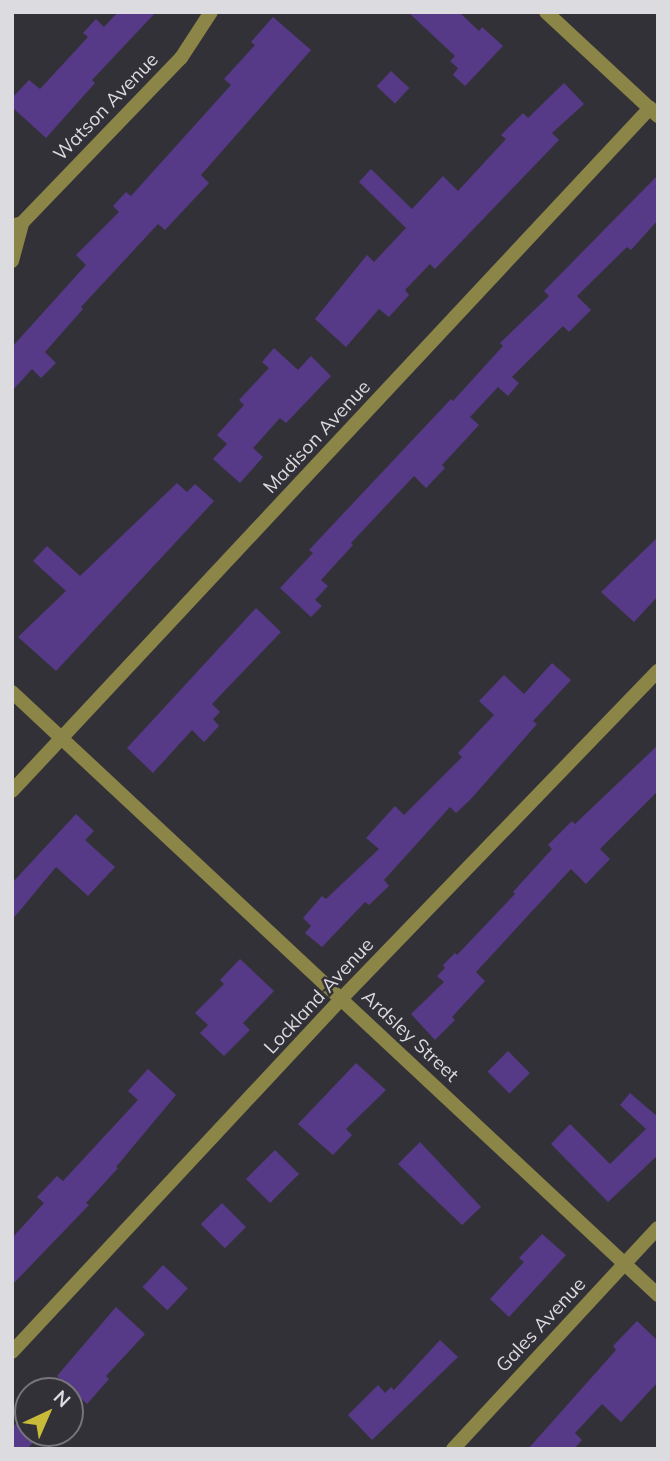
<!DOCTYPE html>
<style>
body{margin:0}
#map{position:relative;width:670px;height:1461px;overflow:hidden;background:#333138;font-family:Mulish,sans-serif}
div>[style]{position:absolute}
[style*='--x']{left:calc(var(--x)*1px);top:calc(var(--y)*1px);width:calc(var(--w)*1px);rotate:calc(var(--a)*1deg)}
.building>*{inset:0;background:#563a87;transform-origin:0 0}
.minor>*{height:14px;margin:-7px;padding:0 7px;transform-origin:7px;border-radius:7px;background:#8b8547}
span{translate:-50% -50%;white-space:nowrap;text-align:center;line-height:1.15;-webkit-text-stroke:5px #333138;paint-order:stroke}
.street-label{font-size:19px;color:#dcdbe0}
.frame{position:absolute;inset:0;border:14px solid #dcdbe0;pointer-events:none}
.north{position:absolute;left:14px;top:1377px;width:70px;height:70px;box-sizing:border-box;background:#333138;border:2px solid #77757b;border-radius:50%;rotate:44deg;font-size:19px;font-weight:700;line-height:28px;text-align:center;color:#dcdbe0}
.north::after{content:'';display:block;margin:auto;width:24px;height:32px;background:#c9bb3a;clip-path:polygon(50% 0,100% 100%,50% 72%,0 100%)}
</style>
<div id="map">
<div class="building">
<i style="clip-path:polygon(118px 12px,156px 12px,92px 80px,95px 83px,46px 138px,12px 107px,12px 98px,29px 80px,40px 89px,88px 37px,83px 33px,96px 19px,104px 27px)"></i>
<i style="clip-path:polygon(408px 12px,459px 12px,479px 31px,482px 27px,503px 46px,465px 86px,453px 75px,458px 68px,450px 61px,455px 56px)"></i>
<i style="clip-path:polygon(273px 17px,311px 50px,201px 175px,209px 183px,165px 230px,158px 224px,81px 307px,83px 309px,45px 352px,56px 363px,41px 378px,32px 369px,12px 391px,12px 347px,86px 265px,76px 255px,119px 212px,113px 206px,126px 192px,131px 196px,231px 85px,224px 79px,255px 45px,251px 42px)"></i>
<i style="left:391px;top:71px;width:25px;height:21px;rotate:43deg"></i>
<i style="clip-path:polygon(564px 83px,584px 104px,552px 133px,559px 140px,435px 269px,430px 264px,405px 290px,409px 295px,389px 317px,379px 309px,346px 347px,315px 319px,367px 255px,374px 262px,406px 228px,359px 182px,371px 169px,412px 209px,443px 176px,458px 191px,506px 139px,501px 135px,523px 113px,528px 118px)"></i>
<i style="clip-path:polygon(658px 175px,658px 220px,631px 250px,627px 247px,577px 296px,591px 310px,569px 332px,563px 326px,512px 377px,519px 383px,508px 396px,498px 387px,470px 417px,479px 425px,442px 465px,445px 468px,426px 488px,414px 476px,351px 543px,353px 545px,321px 580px,328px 586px,315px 600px,322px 606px,311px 617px,280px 588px,313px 553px,309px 550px,451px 399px,453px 401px,503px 346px,500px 343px,549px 296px,544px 291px)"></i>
<i style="clip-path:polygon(274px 348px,298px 370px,311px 356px,331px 376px,286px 423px,280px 418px,253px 448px,263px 457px,240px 483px,213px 459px,227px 444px,217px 435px,244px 405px,239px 400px,269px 368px,262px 362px)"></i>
<i style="clip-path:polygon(177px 483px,187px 492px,195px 484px,214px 501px,56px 671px,18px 637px,66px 591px,33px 561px,47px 546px,80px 576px)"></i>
<i style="clip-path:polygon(658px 537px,658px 596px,634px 622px,601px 592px)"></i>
<i style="clip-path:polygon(256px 608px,281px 632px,212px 704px,220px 712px,213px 719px,219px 726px,204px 742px,192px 730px,153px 773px,127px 748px)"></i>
<i style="clip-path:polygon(552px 663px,571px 680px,533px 721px,537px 724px,470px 800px,456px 813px,450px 807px,384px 880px,389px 886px,369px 905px,365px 902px,322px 947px,305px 933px,311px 926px,303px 918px,322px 896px,326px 899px,379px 849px,366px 838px,395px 806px,404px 815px,462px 757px,458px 753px,494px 715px,479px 701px,504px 675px,524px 694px)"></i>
<i style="clip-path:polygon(658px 745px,658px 791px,600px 849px,610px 859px,586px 884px,571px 869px,476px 972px,485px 981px,452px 1017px,455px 1020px,435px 1040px,411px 1014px,444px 982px,437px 976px,445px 968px,443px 965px,455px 953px,457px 955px,515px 894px,513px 892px,552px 849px,548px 845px,572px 821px,575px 824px)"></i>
<i style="clip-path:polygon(76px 814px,94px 831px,85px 840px,115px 867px,88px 896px,56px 867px,12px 920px,12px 883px)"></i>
<i style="clip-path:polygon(240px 959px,274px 991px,243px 1023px,250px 1030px,224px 1056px,200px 1033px,208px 1025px,195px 1013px,224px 984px,220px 980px)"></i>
<i style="left:508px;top:1051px;width:31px;height:29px;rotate:45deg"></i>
<i style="clip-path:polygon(356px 1063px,386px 1090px,346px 1129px,352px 1135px,333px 1155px,298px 1124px)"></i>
<i style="clip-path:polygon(148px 1069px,176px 1095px,116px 1167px,118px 1168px,86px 1203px,89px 1205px,12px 1285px,12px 1238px,44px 1203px,37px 1197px,57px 1176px,63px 1181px,138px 1100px,128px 1091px)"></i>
<i style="clip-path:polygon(630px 1093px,658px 1117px,658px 1155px,608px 1202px,551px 1144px,570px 1124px,610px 1164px,646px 1129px,620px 1105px)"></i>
<i style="clip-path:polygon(420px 1142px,481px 1207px,462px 1225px,398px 1164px)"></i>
<i style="left:275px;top:1150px;width:34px;height:41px;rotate:45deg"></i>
<i style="left:222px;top:1203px;width:34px;height:30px;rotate:45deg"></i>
<i style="clip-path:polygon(542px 1234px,566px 1255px,509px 1317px,490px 1299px,524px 1262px,519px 1258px)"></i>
<i style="left:163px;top:1265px;width:34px;height:30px;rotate:43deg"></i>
<i style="clip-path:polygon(116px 1307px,145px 1334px,106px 1376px,109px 1379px,87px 1404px,57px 1376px)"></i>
<i style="clip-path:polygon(637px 1321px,658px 1341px,658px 1382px,621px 1422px,602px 1404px,575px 1433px,582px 1440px,574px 1449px,528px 1449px,616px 1350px,613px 1346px)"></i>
<i style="clip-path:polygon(440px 1340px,458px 1357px,372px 1440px,348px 1415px,378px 1385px,385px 1393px,391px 1387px,394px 1390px)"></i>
<i style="clip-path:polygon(28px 1411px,28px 1433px,42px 1433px,27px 1449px,12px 1449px,12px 1428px)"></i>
</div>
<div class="minor">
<i style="--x:546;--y:12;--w:153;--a:42.9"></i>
<i style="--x:12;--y:226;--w:10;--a:-17"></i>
<i style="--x:22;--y:223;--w:229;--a:-46.1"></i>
<i style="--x:181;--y:58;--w:55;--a:-56.9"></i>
<i style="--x:12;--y:261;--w:39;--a:-75"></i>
<i style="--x:12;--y:692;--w:884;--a:43.03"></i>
<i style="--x:12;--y:791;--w:935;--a:-46.95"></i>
<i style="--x:12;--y:1352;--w:484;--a:-47"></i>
<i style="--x:342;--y:998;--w:455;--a:-46"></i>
<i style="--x:453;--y:1449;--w:301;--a:-47.2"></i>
</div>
<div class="street-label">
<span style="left:106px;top:107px;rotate:-46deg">Watson Avenue</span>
<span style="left:317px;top:437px;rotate:-47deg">Madison Avenue</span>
<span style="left:319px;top:996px;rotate:-47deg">Lockland Avenue</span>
<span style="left:410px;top:1036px;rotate:43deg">Ardsley Street</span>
<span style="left:541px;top:1325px;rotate:-47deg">Gales Avenue</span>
</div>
<div class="frame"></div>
<div class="north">N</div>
</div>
